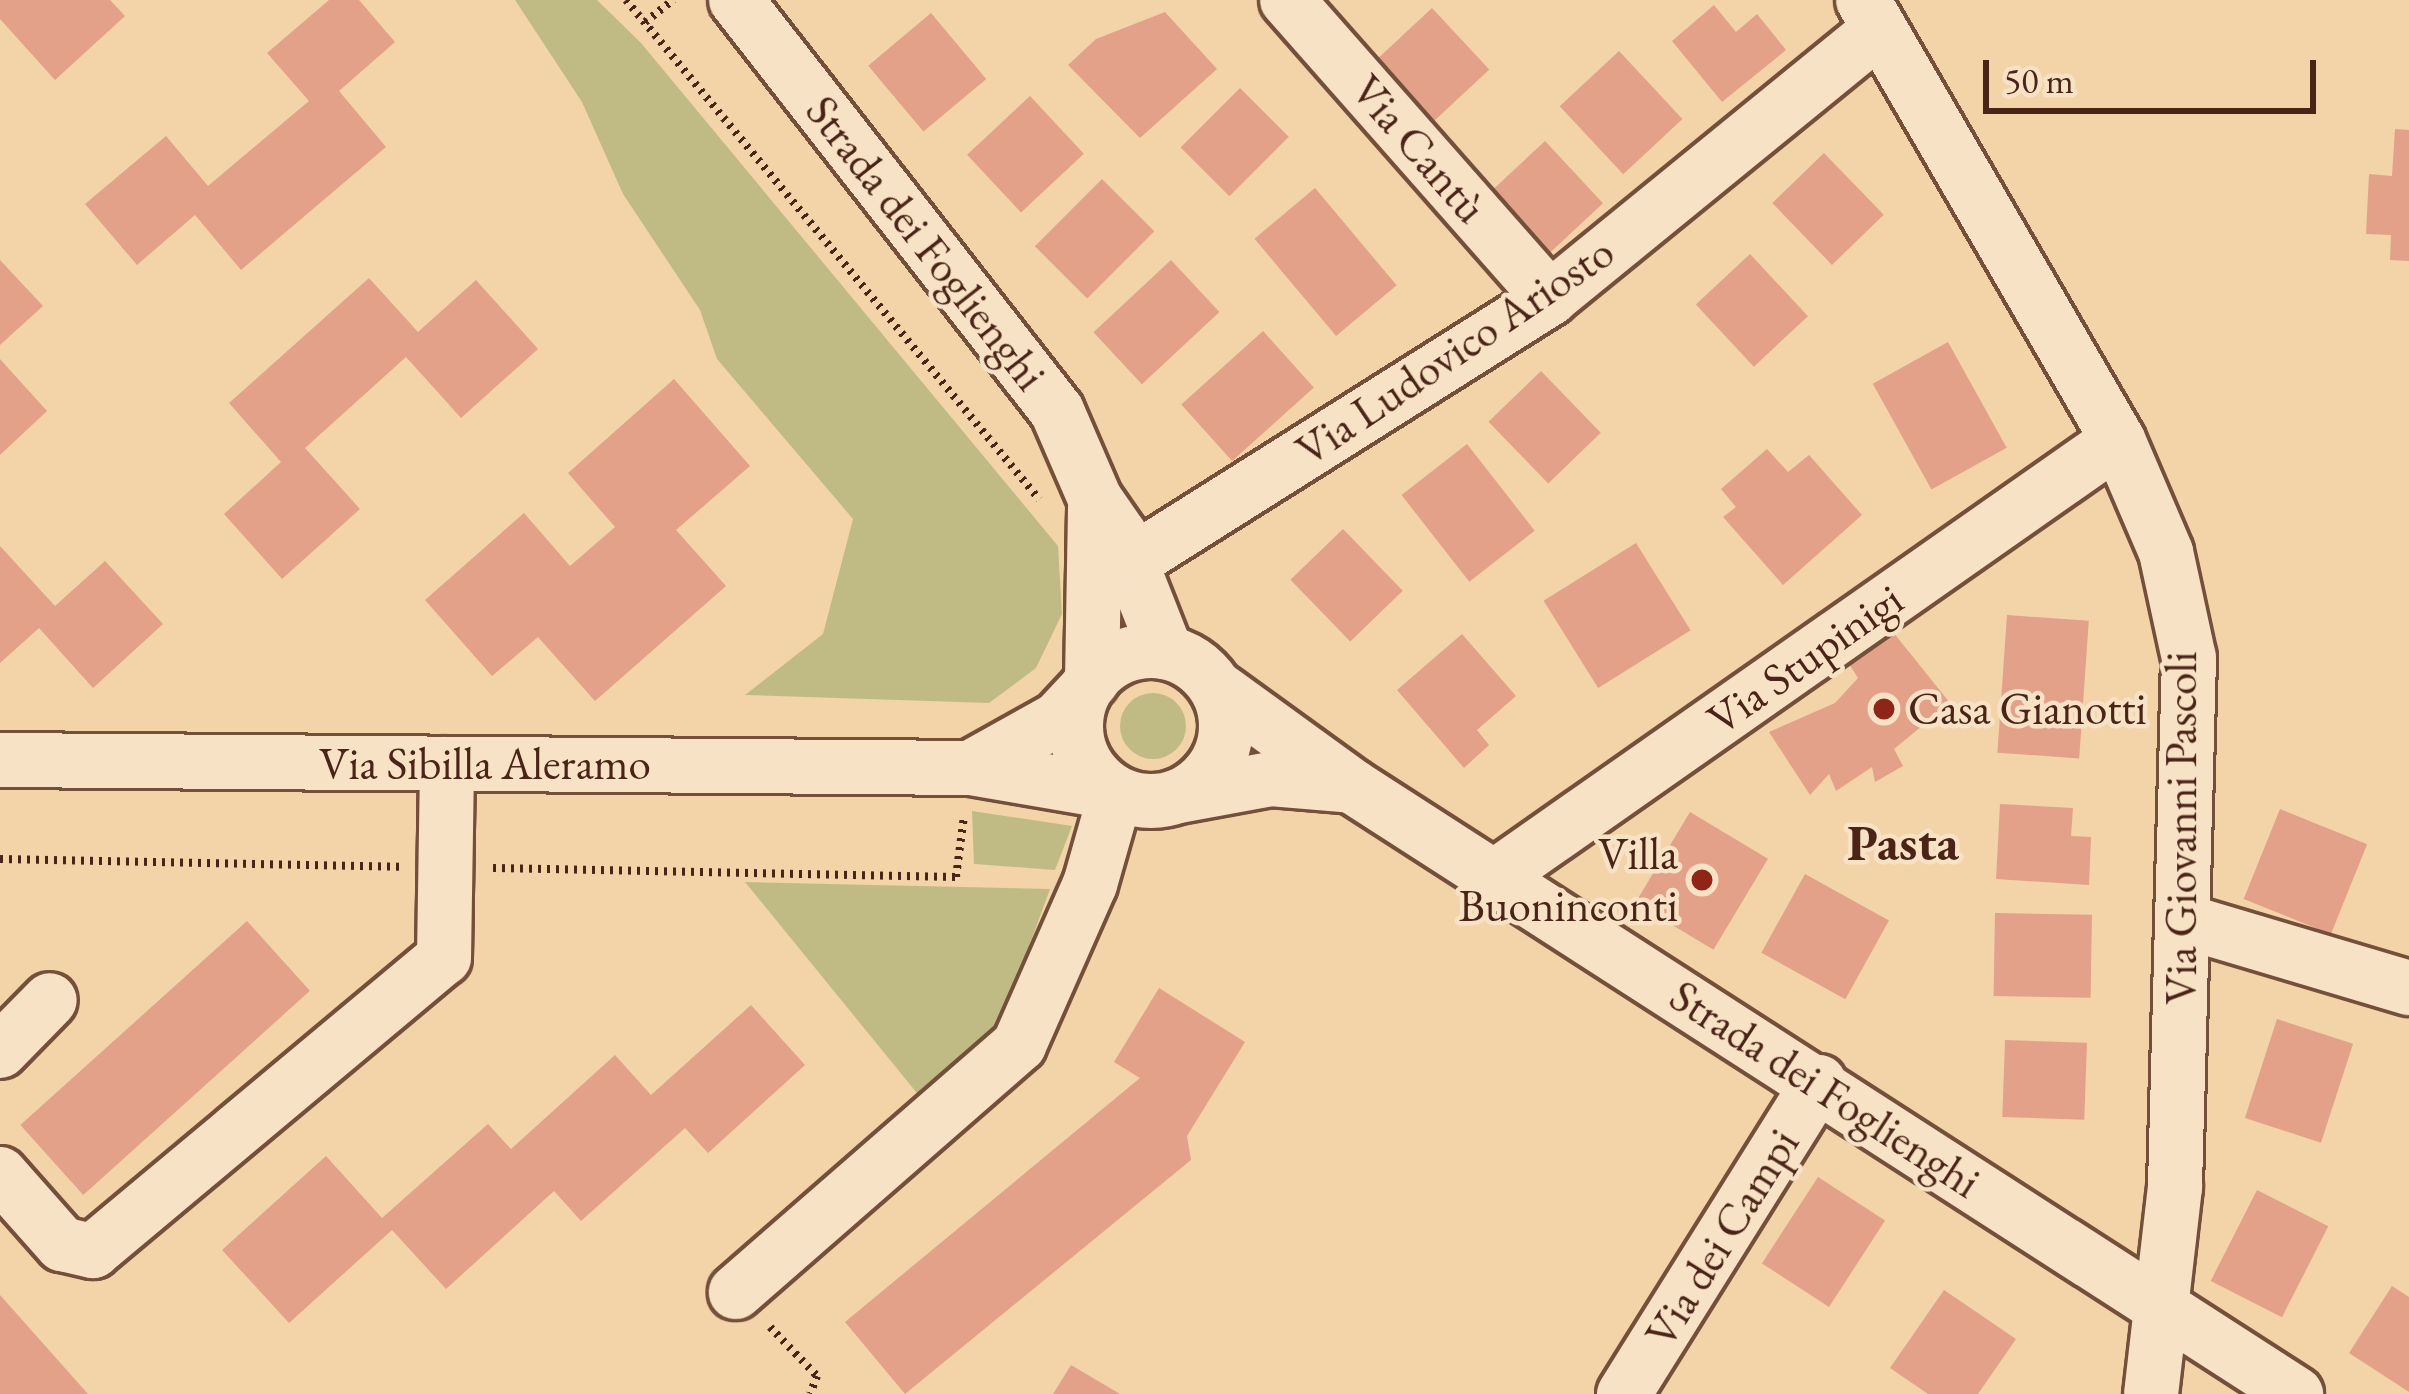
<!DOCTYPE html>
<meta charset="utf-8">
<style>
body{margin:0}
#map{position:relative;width:2409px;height:1394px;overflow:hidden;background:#f3d3a8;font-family:"EB Garamond",serif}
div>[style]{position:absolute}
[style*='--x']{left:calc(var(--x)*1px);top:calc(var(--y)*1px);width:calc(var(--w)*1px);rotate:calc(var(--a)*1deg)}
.green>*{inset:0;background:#c0bb84}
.round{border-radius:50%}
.building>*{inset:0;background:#e3a18a;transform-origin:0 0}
.path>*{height:8px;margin-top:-4px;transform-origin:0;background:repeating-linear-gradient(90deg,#492417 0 3px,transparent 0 9px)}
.roads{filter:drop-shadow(3px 0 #74503b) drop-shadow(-3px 0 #74503b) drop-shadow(0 3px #74503b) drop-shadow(0 -3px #74503b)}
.minor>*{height:54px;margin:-27px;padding:0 27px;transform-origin:27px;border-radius:27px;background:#f7e2c6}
.minor>.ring{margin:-27px;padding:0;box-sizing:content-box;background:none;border:54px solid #f7e2c6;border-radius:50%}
.dots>*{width:33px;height:33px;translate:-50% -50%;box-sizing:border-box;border:6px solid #f7e2c6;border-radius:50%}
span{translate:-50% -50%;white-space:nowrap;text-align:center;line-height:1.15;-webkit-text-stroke:9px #f7e2c6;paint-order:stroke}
.street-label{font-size:45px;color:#492417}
.poi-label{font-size:45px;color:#492417}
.left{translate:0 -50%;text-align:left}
.right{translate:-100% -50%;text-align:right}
.quarter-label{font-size:51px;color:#492417;font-weight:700}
.scale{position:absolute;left:1983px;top:60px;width:333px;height:54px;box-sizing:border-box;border:6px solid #492417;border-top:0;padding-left:15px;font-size:36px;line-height:42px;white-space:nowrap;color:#492417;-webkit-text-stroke:9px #f7e2c6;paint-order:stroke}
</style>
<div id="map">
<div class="green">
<i style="clip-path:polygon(515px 0,597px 0,641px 43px,1058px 546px,1062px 614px,1036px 668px,989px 703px,745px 695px,823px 634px,853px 519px,717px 359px,700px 310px,623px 194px,582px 102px)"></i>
<i class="round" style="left:1120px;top:693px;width:66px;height:66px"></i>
<i style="clip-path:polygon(972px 811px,1072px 826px,1055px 870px,974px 864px)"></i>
<i style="clip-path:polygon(745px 882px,1050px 889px,996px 1036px,921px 1098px)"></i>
</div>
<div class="building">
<i style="clip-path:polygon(0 0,110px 0,125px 16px,55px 80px,0 19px)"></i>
<i style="clip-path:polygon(329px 0,359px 0,395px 42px,339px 91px,386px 147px,241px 270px,195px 215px,137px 265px,85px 204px,166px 136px,208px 186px,309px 101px,267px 53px)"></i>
<i style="clip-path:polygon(1714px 5px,1736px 32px,1757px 14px,1786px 50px,1722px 102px,1672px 41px)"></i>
<i style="left:1432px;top:8px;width:84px;height:81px;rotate:47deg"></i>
<i style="clip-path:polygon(1165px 12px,1217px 69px,1140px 138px,1068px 65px,1096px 39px)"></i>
<i style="left:931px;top:13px;width:86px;height:82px;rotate:50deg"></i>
<i style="left:1619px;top:51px;width:93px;height:81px;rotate:47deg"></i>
<i style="left:1240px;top:88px;width:69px;height:84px;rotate:45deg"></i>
<i style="left:1030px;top:96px;width:79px;height:86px;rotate:47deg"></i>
<i style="clip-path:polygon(2395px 129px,2409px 130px,2409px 261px,2390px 260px,2391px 235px,2366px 234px,2369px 174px,2392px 176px)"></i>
<i style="left:1545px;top:141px;width:85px;height:73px;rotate:47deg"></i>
<i style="left:1824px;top:153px;width:86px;height:72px;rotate:46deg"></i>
<i style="left:1102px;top:179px;width:74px;height:95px;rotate:45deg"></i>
<i style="left:1315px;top:188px;width:127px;height:79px;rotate:50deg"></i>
<i style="left:1750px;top:254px;width:85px;height:74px;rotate:47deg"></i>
<i style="clip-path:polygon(0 260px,43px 306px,0 345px)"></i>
<i style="left:1171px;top:260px;width:71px;height:106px;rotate:47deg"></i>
<i style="clip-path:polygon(369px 278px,418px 332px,476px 280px,538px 349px,461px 418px,406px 357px,355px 403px,305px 448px,360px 509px,282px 579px,224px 514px,281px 462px,229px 403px)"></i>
<i style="left:1263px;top:331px;width:76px;height:110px;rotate:48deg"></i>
<i style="left:1948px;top:342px;width:121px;height:86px;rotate:61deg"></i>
<i style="clip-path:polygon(0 359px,47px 411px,0 455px)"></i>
<i style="left:1541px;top:371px;width:86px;height:73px;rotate:46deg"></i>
<i style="clip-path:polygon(674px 379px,750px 466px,676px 530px,726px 586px,595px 701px,538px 637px,492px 676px,425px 600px,524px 513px,570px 566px,615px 527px,568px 473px)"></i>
<i style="left:1467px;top:444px;width:110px;height:83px;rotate:52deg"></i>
<i style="clip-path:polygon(1767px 449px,1788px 472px,1809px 455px,1862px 515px,1783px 585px,1723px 517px,1736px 507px,1721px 489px)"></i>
<i style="left:1343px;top:529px;width:86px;height:73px;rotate:46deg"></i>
<i style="left:1636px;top:543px;width:103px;height:109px;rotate:58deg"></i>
<i style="clip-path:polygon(0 546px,55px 606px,105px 561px,163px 624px,93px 688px,39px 628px,0 663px)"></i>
<i style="left:2007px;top:615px;width:82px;height:138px;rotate:4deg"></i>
<i style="clip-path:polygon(1893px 632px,1950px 703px,1894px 749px,1903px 766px,1875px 782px,1872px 767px,1836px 791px,1829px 774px,1810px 795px,1769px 732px,1835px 703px,1858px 678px,1849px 664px)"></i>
<i style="clip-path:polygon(1462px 634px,1516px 696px,1477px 730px,1489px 745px,1464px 768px,1397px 690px)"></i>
<i style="clip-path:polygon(2000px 804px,2073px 808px,2071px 836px,2091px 837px,2089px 885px,1996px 879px)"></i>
<i style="left:2280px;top:809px;width:94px;height:97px;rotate:22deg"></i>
<i style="left:1690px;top:812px;width:91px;height:106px;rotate:31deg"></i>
<i style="left:1805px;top:874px;width:96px;height:90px;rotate:29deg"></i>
<i style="left:1995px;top:913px;width:97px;height:83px;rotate:1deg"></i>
<i style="left:247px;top:921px;width:94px;height:305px;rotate:48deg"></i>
<i style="clip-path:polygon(1159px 988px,1245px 1042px,1187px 1136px,1191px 1160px,905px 1394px,845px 1322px,1140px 1078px,1114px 1062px)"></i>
<i style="clip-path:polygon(751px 1005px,805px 1065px,708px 1153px,685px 1128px,581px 1221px,554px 1191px,446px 1289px,392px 1230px,289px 1323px,222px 1250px,326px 1156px,382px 1218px,488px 1124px,511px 1149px,615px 1055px,651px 1095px)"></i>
<i style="left:2277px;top:1019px;width:80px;height:104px;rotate:18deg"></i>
<i style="left:2005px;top:1040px;width:82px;height:77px;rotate:2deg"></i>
<i style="left:1818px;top:1177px;width:80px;height:103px;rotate:33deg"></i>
<i style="left:2257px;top:1190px;width:80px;height:102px;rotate:27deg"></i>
<i style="clip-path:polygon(2392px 1286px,2409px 1297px,2409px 1392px,2349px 1353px)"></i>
<i style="clip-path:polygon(1944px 1290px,2016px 1339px,1978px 1394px,1928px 1394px,1890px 1368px)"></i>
<i style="clip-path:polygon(0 1295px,88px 1394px,0 1394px)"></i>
<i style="clip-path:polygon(1071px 1365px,1120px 1394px,1053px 1394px)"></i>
</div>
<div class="path">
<i style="--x:626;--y:0;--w:648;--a:50.39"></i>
<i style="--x:645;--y:22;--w:36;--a:-38"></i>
<i style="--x:0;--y:859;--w:400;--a:1.1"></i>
<i style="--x:493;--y:868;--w:463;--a:1.1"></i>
<i style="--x:956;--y:877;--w:62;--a:-82.5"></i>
<i style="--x:770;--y:1327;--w:68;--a:46.2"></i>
<i style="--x:817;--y:1376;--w:19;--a:111"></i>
</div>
<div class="roads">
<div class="minor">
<i style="--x:736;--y:0;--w:521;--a:52.01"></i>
<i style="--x:1057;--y:411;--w:96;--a:66.6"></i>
<i style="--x:1095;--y:499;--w:44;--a:55.2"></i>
<i style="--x:1120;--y:535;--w:126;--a:68.5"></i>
<i style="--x:1287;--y:0;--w:397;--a:48.6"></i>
<i style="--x:1863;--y:0;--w:509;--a:59.91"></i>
<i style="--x:2118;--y:440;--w:122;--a:66.8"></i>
<i style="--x:2166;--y:552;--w:108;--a:77.8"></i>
<i style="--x:2189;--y:658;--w:529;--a:91.52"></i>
<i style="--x:2175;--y:1187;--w:208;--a:96.6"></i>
<i style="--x:1130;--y:563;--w:497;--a:-32.2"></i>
<i style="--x:1550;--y:298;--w:424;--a:-39.2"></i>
<i class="ring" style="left:1076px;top:651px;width:96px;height:96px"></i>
<i style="--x:1092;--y:681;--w:174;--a:-89"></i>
<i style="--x:1221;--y:691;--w:162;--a:35.9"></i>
<i style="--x:1352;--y:786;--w:1123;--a:32.78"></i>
<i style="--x:0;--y:760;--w:970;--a:0.47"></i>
<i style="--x:970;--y:768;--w:148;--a:9.7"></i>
<i style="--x:1116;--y:793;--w:95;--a:105.9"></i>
<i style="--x:1090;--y:884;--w:176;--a:113.8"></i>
<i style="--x:1019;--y:1045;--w:376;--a:138.9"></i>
<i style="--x:970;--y:768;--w:101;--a:-29.1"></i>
<i style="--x:1058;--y:719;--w:38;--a:-47"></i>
<i style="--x:1179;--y:796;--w:94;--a:-10.5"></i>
<i style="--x:1271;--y:779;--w:81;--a:4.9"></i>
<i style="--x:1493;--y:878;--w:763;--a:-35.02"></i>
<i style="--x:2184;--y:921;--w:235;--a:16.6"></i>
<i style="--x:0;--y:1051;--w:71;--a:-45.6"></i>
<i style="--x:0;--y:1174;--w:94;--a:48.5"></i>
<i style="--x:62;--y:1244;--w:32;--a:13"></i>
<i style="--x:93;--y:1251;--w:457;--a:-39.9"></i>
<i style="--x:444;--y:958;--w:194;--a:-89.1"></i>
<i style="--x:1624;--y:1394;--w:368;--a:-58"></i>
</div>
</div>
<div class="dots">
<i style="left:1884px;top:709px;background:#8f2418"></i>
<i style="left:1702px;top:880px;background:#8f2418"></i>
</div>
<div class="street-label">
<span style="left:1419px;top:149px;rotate:49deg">Via Cantù</span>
<span style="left:926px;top:243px;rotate:52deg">Strada dei Foglienghi</span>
<span style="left:1455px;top:351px;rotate:-34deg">Via Ludovico Ariosto</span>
<span style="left:1805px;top:659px;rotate:-35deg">Via Stupinigi</span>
<span style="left:485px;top:764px">Via Sibilla Aleramo</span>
<span style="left:2181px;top:828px;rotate:-90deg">Via Giovanni Pascoli</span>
<span style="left:1825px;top:1089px;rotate:33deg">Strada dei Foglienghi</span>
<span style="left:1722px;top:1238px;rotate:-58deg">Via dei Campi</span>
</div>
<div class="poi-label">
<span class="left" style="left:1908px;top:709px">Casa Gianotti</span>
<span class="right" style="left:1678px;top:880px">Villa<br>Buoninconti</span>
</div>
<div class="quarter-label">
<span style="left:1903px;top:842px">Pasta</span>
</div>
<div class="scale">50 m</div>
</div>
